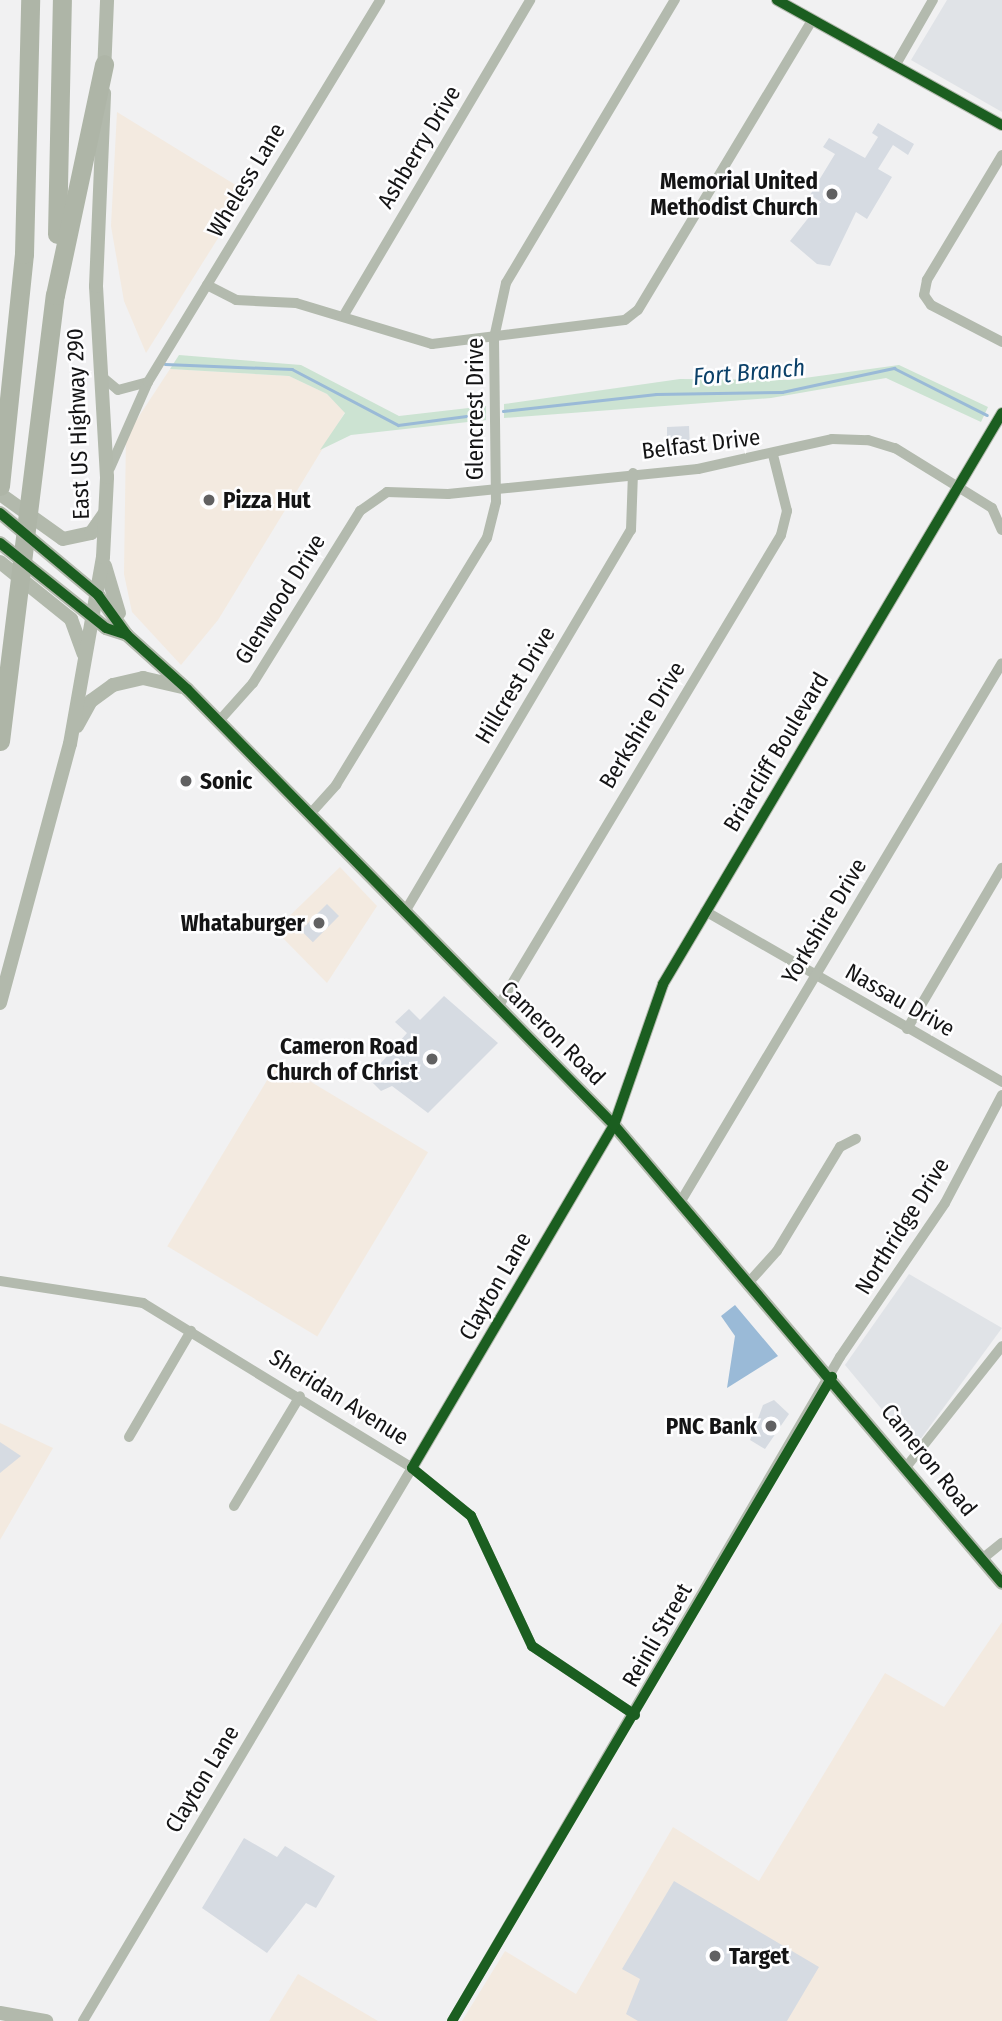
<!DOCTYPE html>
<style>
body{margin:0}
#map{position:relative;width:1002px;height:2021px;overflow:hidden;background:#f1f1f2;font-family:"Fira Sans Condensed",sans-serif}
div>[style]{position:absolute}
[style*='--x']{left:calc(var(--x)*1px);top:calc(var(--y)*1px);width:calc(var(--w)*1px);rotate:calc(var(--a)*1deg)}
.commercial>*{inset:0;background:#f3eae0;transform-origin:0 0}
.built>*{inset:0;background:#e0e3e7}
.green>*{inset:0;background:#cce3d2}
.water>*{inset:0;background:#9abad7}
.stream>*{height:2.5px;margin:-1.25px;padding:0 1.25px;transform-origin:1.25px;border-radius:1.25px;background:#9abad7}
.building>*{inset:0;background:#d6dbe2;transform-origin:0 0}
.minor>*{height:10px;margin:-5px;padding:0 5px;transform-origin:5px;border-radius:5px;background:#b3baae}
.tertiary>*{height:12px;margin:-6px;padding:0 6px;transform-origin:6px;border-radius:6px;background:#b3baae}
.secondary>*{height:14px;margin:-7px;padding:0 7px;transform-origin:7px;border-radius:7px;background:#b2b9ac}
.motorway>*{height:19px;margin:-9.5px;padding:0 9.5px;transform-origin:9.5px;border-radius:9.5px;background:#aeb5a7}
.cycleway>*{height:10px;margin:-5px;padding:0 5px;transform-origin:5px;border-radius:5px;background:#1b5e20}
.dots>*{width:19px;height:19px;translate:-50% -50%;box-sizing:border-box;border:4px solid #fefeff;border-radius:50%}
span{translate:-50% -50%;white-space:nowrap;text-align:center;line-height:1.15;-webkit-text-stroke:5px #fefeff;paint-order:stroke}
.street-label{font-size:23px;color:#141415}
.poi-label{font-size:23px;color:#141415;font-weight:700}
.right{translate:-100% -50%;text-align:right}
.left{translate:0 -50%;text-align:left}
.water-label{font-size:24px;color:#0b4069;font-style:italic}
</style>
<div id="map">
<div class="commercial">
<i style="clip-path:polygon(117px 112px,247px 192px,146px 353px,124px 301px,111px 226px)"></i>
<i style="clip-path:polygon(170px 369px,289px 376px,327px 394px,345px 412px,218px 620px,181px 665px,132px 612px,124px 574px,126px 436px)"></i>
<i style="clip-path:polygon(340px 867px,377px 906px,327px 983px,275px 930px)"></i>
<i style="left:278px;top:1062px;width:175px;height:215px;rotate:31deg"></i>
<i style="clip-path:polygon(0 1423px,53px 1448px,0 1540px)"></i>
<i style="clip-path:polygon(1002px 1622px,1002px 2021px,462px 2021px,505px 1951px,576px 1994px,673px 1827px,759px 1881px,885px 1673px,944px 1707px)"></i>
<i style="clip-path:polygon(298px 1974px,378px 2021px,269px 2021px)"></i>
</div>
<div class="built">
<i style="clip-path:polygon(947px 0,1002px 0,1002px 112px,911px 60px)"></i>
<i style="clip-path:polygon(909px 1274px,1002px 1328px,914px 1448px,845px 1365px)"></i>
</div>
<div class="green">
<i style="clip-path:polygon(179px 355px,301px 365px,399px 416px,486px 406px,486px 420px,351px 435px,320px 450px,345px 413px,327px 394px,289px 376px,170px 369px)"></i>
<i style="clip-path:polygon(899px 365px,988px 407px,981px 422px,886px 378px,771px 398px,504px 418px,504px 404px,680px 379px,790px 380px)"></i>
</div>
<div class="water">
<i style="clip-path:polygon(735px 1305px,778px 1356px,727px 1388px,735px 1336px,721px 1316px)"></i>
</div>
<div class="stream">
<i style="--x:165;--y:364;--w:127;--a:2.3"></i>
<i style="--x:292;--y:369;--w:120;--a:27.8"></i>
<i style="--x:398;--y:425;--w:86;--a:-7.4"></i>
<i style="--x:503;--y:411;--w:154;--a:-6.3"></i>
<i style="--x:656;--y:394;--w:126;--a:-0.9"></i>
<i style="--x:782;--y:392;--w:115;--a:-12.1"></i>
<i style="--x:894;--y:368;--w:104;--a:26.8"></i>
</div>
<div class="building">
<i style="clip-path:polygon(878px 123px,914px 144px,908px 155px,893px 145px,878px 169px,892px 177px,867px 219px,856px 212px,830px 266px,817px 264px,790px 241px,821px 202px,810px 195px,835px 154px,823px 147px,829px 138px,865px 158px,878px 137px,872px 133px)"></i>
<i style="clip-path:polygon(689px 426px,690px 448px,667px 443px,667px 427px)"></i>
<i style="left:327px;top:904px;width:17px;height:37px;rotate:45deg"></i>
<i style="clip-path:polygon(444px 996px,498px 1043px,428px 1113px,392px 1086px,381px 1091px,368px 1078px,407px 1033px,395px 1022px,409px 1009px,420px 1020px)"></i>
<i style="clip-path:polygon(774px 1400px,789px 1414px,765px 1449px,750px 1440px,763px 1405px)"></i>
<i style="clip-path:polygon(0 1442px,21px 1456px,0 1473px)"></i>
<i style="clip-path:polygon(244px 1838px,277px 1857px,285px 1846px,335px 1876px,316px 1908px,306px 1903px,267px 1953px,202px 1908px)"></i>
<i style="clip-path:polygon(674px 1881px,819px 1967px,787px 2021px,638px 2021px,626px 2014px,640px 1979px,622px 1969px)"></i>
</div>
<div class="minor">
<i style="--x:895;--y:66;--w:76;--a:-60.1"></i>
<i style="--x:1002;--y:155;--w:146;--a:121"></i>
<i style="--x:927;--y:280;--w:15;--a:101"></i>
<i style="--x:924;--y:295;--w:12;--a:55"></i>
<i style="--x:931;--y:305;--w:80;--a:27.5"></i>
<i style="--x:207;--y:285;--w:33;--a:27"></i>
<i style="--x:236;--y:300;--w:60;--a:2.9"></i>
<i style="--x:296;--y:303;--w:142;--a:16.8"></i>
<i style="--x:432;--y:344;--w:194;--a:-7.1"></i>
<i style="--x:625;--y:320;--w:16;--a:-38"></i>
<i style="--x:638;--y:310;--w:338;--a:-59"></i>
<i style="--x:344;--y:315;--w:366;--a:-59.4"></i>
<i style="--x:100;--y:375;--w:23;--a:40"></i>
<i style="--x:118;--y:390;--w:31;--a:-15"></i>
<i style="--x:110;--y:468;--w:94;--a:-66.2"></i>
<i style="--x:148;--y:382;--w:447;--a:-58.7"></i>
<i style="--x:219;--y:721;--w:51;--a:-48.2"></i>
<i style="--x:253;--y:683;--w:203;--a:-58.1"></i>
<i style="--x:360;--y:511;--w:33;--a:-35"></i>
<i style="--x:387;--y:492;--w:61;--a:1.9"></i>
<i style="--x:448;--y:494;--w:251;--a:-5.7"></i>
<i style="--x:698;--y:469;--w:137;--a:-12.6"></i>
<i style="--x:832;--y:439;--w:36;--a:2"></i>
<i style="--x:868;--y:440;--w:28;--a:17"></i>
<i style="--x:895;--y:448;--w:114;--a:31.7"></i>
<i style="--x:992;--y:508;--w:24;--a:66"></i>
<i style="--x:311;--y:813;--w:38;--a:-48"></i>
<i style="--x:336;--y:785;--w:289;--a:-58.6"></i>
<i style="--x:487;--y:538;--w:37;--a:-76"></i>
<i style="--x:496;--y:502;--w:164;--a:-90.7"></i>
<i style="--x:494;--y:338;--w:56;--a:-77.7"></i>
<i style="--x:506;--y:283;--w:330;--a:-59.2"></i>
<i style="--x:406;--y:910;--w:442;--a:-59.4"></i>
<i style="--x:631;--y:530;--w:57;--a:-88"></i>
<i style="--x:705;--y:911;--w:343;--a:29.9"></i>
<i style="--x:498;--y:1007;--w:550;--a:-59.05"></i>
<i style="--x:781;--y:535;--w:25;--a:-76"></i>
<i style="--x:787;--y:511;--w:58;--a:-104"></i>
<i style="--x:907;--y:1029;--w:187;--a:-59.5"></i>
<i style="--x:681;--y:1201;--w:626;--a:-59.18"></i>
<i style="--x:0;--y:1281;--w:145;--a:8.7"></i>
<i style="--x:143;--y:1303;--w:316;--a:31.5"></i>
<i style="--x:412;--y:1468;--w:76;--a:39.1"></i>
<i style="--x:471;--y:1516;--w:144;--a:64.9"></i>
<i style="--x:532;--y:1646;--w:124;--a:33.8"></i>
<i style="--x:750;--y:1281;--w:40;--a:-48"></i>
<i style="--x:777;--y:1251;--w:122;--a:-58.8"></i>
<i style="--x:840;--y:1147;--w:18;--a:-27"></i>
<i style="--x:129;--y:1437;--w:123;--a:-59.7"></i>
<i style="--x:907;--y:1466;--w:153;--a:-51.6"></i>
<i style="--x:234;--y:1506;--w:128;--a:-59"></i>
<i style="--x:982;--y:1559;--w:26;--a:-39"></i>
<i style="--x:83;--y:2021;--w:643;--a:-59.25"></i>
<i style="--x:452;--y:2021;--w:769;--a:-59.7"></i>
<i style="--x:840;--y:1357;--w:186;--a:-55.7"></i>
<i style="--x:945;--y:1203;--w:122;--a:-62.2"></i>
</div>
<div class="tertiary">
<i style="--x:777;--y:0;--w:257;--a:29.1"></i>
<i style="--x:412;--y:1468;--w:398;--a:-59.5"></i>
<i style="--x:614;--y:1125;--w:149;--a:-70.8"></i>
<i style="--x:663;--y:984;--w:664;--a:-59.3"></i>
</div>
<div class="secondary">
<i style="--x:104;--y:73;--w:73;--a:-87.6"></i>
<i style="--x:0;--y:494;--w:77;--a:35.5"></i>
<i style="--x:63;--y:539;--w:29;--a:-12"></i>
<i style="--x:91;--y:533;--w:24;--a:-55"></i>
<i style="--x:0;--y:513;--w:128;--a:39.9"></i>
<i style="--x:98;--y:595;--w:49;--a:54.1"></i>
<i style="--x:0;--y:543;--w:136;--a:38.7"></i>
<i style="--x:106;--y:628;--w:22;--a:18"></i>
<i style="--x:127;--y:635;--w:81;--a:42"></i>
<i style="--x:187;--y:689;--w:610;--a:45.6"></i>
<i style="--x:614;--y:1125;--w:600;--a:49.73"></i>
<i style="--x:0;--y:562;--w:91;--a:38.8"></i>
<i style="--x:71;--y:619;--w:37;--a:70"></i>
<i style="--x:105;--y:566;--w:49;--a:73.4"></i>
<i style="--x:77;--y:726;--w:29;--a:-61"></i>
<i style="--x:91;--y:701;--w:27;--a:-36"></i>
<i style="--x:113;--y:685;--w:31;--a:-13"></i>
<i style="--x:143;--y:678;--w:39;--a:13"></i>
<i style="--x:0;--y:1003;--w:268;--a:-74.9"></i>
<i style="--x:70;--y:744;--w:190;--a:-80"></i>
<i style="--x:103;--y:557;--w:80;--a:-87.1"></i>
<i style="--x:107;--y:477;--w:191;--a:-93.3"></i>
<i style="--x:96;--y:286;--w:193;--a:-87.6"></i>
<i style="--x:0;--y:2013;--w:47;--a:9.9"></i>
</div>
<div class="motorway">
<i style="--x:57;--y:234;--w:234;--a:-88.8"></i>
<i style="--x:0;--y:486;--w:233;--a:-84.1"></i>
<i style="--x:24;--y:254;--w:254;--a:-88.6"></i>
<i style="--x:0;--y:741;--w:449;--a:-83"></i>
<i style="--x:55;--y:295;--w:236;--a:-78"></i>
</div>
<div class="cycleway">
<i style="--x:777;--y:0;--w:257;--a:29.1"></i>
<i style="--x:0;--y:513;--w:128;--a:39.9"></i>
<i style="--x:98;--y:595;--w:49;--a:54.1"></i>
<i style="--x:0;--y:543;--w:136;--a:38.7"></i>
<i style="--x:106;--y:628;--w:22;--a:18"></i>
<i style="--x:127;--y:635;--w:81;--a:42"></i>
<i style="--x:187;--y:689;--w:610;--a:45.6"></i>
<i style="--x:614;--y:1125;--w:600;--a:49.73"></i>
<i style="--x:635;--y:1715;--w:124;--a:-146.2"></i>
<i style="--x:532;--y:1646;--w:144;--a:-115.1"></i>
<i style="--x:471;--y:1516;--w:76;--a:-140.9"></i>
<i style="--x:412;--y:1468;--w:398;--a:-59.5"></i>
<i style="--x:614;--y:1125;--w:149;--a:-70.8"></i>
<i style="--x:663;--y:984;--w:664;--a:-59.3"></i>
<i style="--x:452;--y:2021;--w:748;--a:-59.46"></i>
</div>
<div class="dots">
<i style="left:832px;top:194px;background:#616162"></i>
<i style="left:209px;top:500px;background:#616162"></i>
<i style="left:186px;top:781px;background:#616162"></i>
<i style="left:319px;top:923px;background:#616162"></i>
<i style="left:432px;top:1059px;background:#616162"></i>
<i style="left:771px;top:1426px;background:#616162"></i>
<i style="left:715px;top:1956px;background:#616162"></i>
</div>
<div class="street-label">
<span style="left:419px;top:147px;rotate:-59deg">Ashberry Drive</span>
<span style="left:246px;top:180px;rotate:-59deg">Wheless Lane</span>
<span style="left:475px;top:409px;rotate:-90deg">Glencrest Drive</span>
<span style="left:78px;top:424px;rotate:-92deg">East US Highway 290</span>
<span style="left:701px;top:444px;rotate:-7deg">Belfast Drive</span>
<span style="left:280px;top:599px;rotate:-58deg">Glenwood Drive</span>
<span style="left:515px;top:685px;rotate:-59deg">Hillcrest Drive</span>
<span style="left:642px;top:725px;rotate:-59deg">Berkshire Drive</span>
<span style="left:776px;top:752px;rotate:-59deg">Briarcliff Boulevard</span>
<span style="left:824px;top:921px;rotate:-59deg">Yorkshire Drive</span>
<span style="left:900px;top:1000px;rotate:30deg">Nassau Drive</span>
<span style="left:553px;top:1033px;rotate:45deg">Cameron Road</span>
<span style="left:902px;top:1226px;rotate:-58deg">Northridge Drive</span>
<span style="left:495px;top:1286px;rotate:-60deg">Clayton Lane</span>
<span style="left:339px;top:1397px;rotate:32deg">Sheridan Avenue</span>
<span style="left:929px;top:1460px;rotate:51deg">Cameron Road</span>
<span style="left:657px;top:1635px;rotate:-60deg">Reinli Street</span>
<span style="left:202px;top:1779px;rotate:-59deg">Clayton Lane</span>
</div>
<div class="poi-label">
<span class="right" style="left:818px;top:194px">Memorial United<br>Methodist Church</span>
<span class="left" style="left:223px;top:500px">Pizza Hut</span>
<span class="left" style="left:200px;top:781px">Sonic</span>
<span class="right" style="left:305px;top:923px">Whataburger</span>
<span class="right" style="left:418px;top:1059px">Cameron Road<br>Church of Christ</span>
<span class="right" style="left:757px;top:1426px">PNC Bank</span>
<span class="left" style="left:729px;top:1956px">Target</span>
</div>
<div class="water-label">
<span style="left:749px;top:373px;rotate:-5deg">Fort Branch</span>
</div>
</div>
